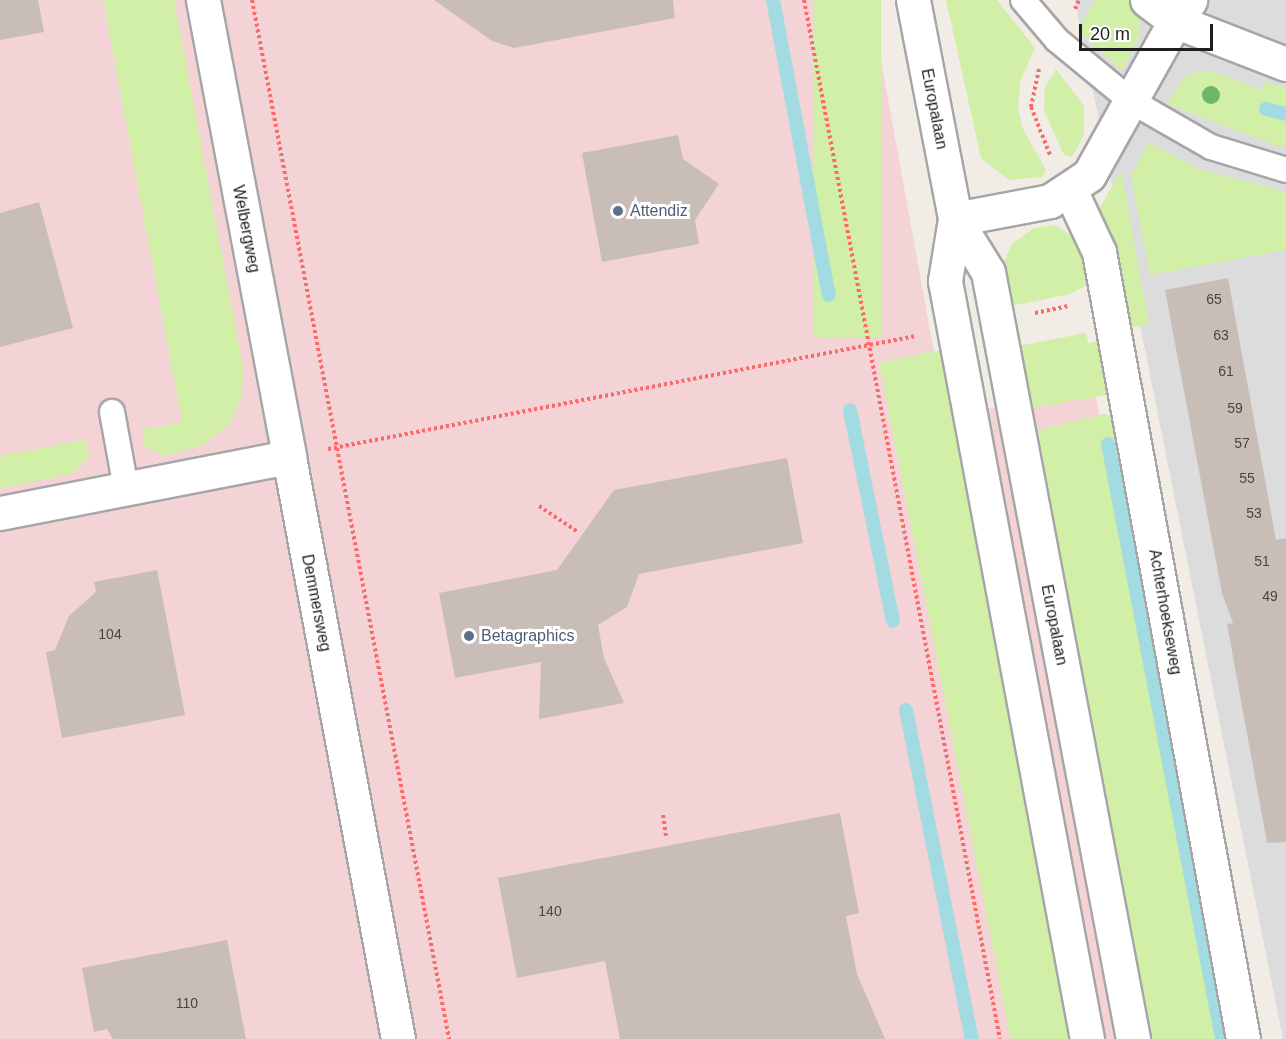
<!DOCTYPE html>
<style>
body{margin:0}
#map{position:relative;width:1286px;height:1039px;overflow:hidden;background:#f1ece5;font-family:Helvetica,sans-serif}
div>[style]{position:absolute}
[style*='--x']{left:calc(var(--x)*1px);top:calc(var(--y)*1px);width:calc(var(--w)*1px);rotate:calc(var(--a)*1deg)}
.residential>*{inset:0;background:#dddcdc}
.commercial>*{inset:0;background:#f3d3d5}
.grass>*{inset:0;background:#d2efa7;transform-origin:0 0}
.stream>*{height:14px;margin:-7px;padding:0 7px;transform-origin:7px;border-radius:7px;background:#a2dbe2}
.building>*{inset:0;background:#c9bdb7}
.path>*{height:4px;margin-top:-2px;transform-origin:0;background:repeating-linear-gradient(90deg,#ff6868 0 3px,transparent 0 6px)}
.roads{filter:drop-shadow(2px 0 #a6a6a6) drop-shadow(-2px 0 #a6a6a6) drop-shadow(0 2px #a6a6a6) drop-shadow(0 -2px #a6a6a6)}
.service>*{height:24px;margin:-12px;padding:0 12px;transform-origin:12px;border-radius:12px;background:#fff}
.minor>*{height:33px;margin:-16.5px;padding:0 16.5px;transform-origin:16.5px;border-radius:16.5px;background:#fff}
.tertiary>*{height:33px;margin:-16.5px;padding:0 16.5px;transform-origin:16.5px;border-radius:16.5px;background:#fff}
.trees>*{width:18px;height:18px;margin:-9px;border-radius:50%;background:#6fb668}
.dots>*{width:16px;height:16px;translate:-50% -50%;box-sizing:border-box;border:3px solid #fff;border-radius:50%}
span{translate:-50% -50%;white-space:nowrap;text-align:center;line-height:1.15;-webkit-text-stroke:6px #fff;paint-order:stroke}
.number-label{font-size:14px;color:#4a4645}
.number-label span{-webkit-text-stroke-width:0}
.street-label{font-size:16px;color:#1f1f1f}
.service-label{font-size:16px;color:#4e5e75}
.left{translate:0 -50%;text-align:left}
.scale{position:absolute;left:1079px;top:24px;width:134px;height:27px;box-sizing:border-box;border:3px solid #1f1f1f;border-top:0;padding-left:8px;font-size:18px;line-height:21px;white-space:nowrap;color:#1f1f1f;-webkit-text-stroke:4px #fff;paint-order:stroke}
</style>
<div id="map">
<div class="residential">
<i style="clip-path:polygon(1075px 0,1286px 0,1286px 1039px,1283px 1039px)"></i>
</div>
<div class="commercial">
<i style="clip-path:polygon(0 0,870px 0,946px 418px,1094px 387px,1213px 1039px,0 1039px)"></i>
</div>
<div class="grass">
<i style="clip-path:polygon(103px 0,174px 0,243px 367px,242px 395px,229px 425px,199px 447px,163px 456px,144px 445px,142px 429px,182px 422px)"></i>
<i style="left:814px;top:0;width:67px;height:337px"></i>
<i style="clip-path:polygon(946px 0,997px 0,1035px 48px,1020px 81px,1018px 108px,1022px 127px,1046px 170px,1042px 177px,1009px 180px,981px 158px)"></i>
<i style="clip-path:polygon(1095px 0,1130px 0,1139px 14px,1139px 37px,1122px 71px,1078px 30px)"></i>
<i style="clip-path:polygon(1056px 69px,1084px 106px,1084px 135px,1072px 157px,1064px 155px,1044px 111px,1045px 87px)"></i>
<i style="clip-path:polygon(1199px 71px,1212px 71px,1262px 90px,1265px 81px,1286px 89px,1286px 149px,1167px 104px,1183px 78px)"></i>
<i style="clip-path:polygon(1149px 143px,1199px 169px,1286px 192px,1286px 250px,1150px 275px,1131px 175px)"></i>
<i style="clip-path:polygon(1121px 170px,1149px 324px,1125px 329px,1098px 211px)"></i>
<i style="clip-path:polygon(1054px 225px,1082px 242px,1086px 285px,1071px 294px,1006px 307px,1002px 268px,1011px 245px,1034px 228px)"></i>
<i style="clip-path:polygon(1086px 333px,1088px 343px,1103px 340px,1113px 386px,1107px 395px,1025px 409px,1012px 347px)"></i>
<i style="left:942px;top:350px;width:702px;height:64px;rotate:79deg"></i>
<i style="clip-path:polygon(1105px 414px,1114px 418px,1231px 1039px,1144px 1039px,1032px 431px)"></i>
<i style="clip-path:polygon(85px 440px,89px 457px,72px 474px,0 488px,0 456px)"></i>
</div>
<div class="stream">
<i style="--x:773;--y:0;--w:300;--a:79.3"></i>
<i style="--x:1266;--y:109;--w:21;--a:14"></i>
<i style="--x:850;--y:410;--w:215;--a:78.5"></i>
<i style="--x:1108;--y:444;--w:606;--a:79.15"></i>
<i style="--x:906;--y:710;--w:336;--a:78.7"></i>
</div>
<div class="building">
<i style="clip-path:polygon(0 0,38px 0,44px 32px,0 40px)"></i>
<i style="clip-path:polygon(434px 0,673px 0,675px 18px,514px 48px,492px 41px)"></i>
<i style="clip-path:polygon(678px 135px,683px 159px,719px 184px,695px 220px,699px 244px,602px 262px,582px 153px)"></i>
<i style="clip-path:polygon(39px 202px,73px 328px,0 347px,0 213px)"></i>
<i style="clip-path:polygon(1228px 278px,1276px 540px,1286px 538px,1286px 842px,1267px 843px,1227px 624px,1233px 623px,1222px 593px,1165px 290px)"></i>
<i style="clip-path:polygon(787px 458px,803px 543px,639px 574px,627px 607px,598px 625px,604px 658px,624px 703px,539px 719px,541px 662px,455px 678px,439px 593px,557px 570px,614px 490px)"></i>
<i style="clip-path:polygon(157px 570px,185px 715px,62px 738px,46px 652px,55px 650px,69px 616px,96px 592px,94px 582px)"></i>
<i style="clip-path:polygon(840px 813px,859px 913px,846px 916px,857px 974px,885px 1039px,620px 1039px,605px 961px,517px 978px,498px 878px)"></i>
<i style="clip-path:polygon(227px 940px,246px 1039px,113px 1039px,107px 1029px,94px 1032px,82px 968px)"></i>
</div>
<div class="path">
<i style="--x:252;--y:0;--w:1058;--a:79.26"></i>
<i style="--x:804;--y:0;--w:1057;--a:79.32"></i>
<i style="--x:1075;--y:9;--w:10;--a:-66"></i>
<i style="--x:1039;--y:69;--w:39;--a:102"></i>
<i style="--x:1031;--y:107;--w:52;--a:68.4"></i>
<i style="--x:1035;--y:313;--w:35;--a:-12"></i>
<i style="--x:328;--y:449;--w:599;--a:-10.88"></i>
<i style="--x:539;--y:506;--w:47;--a:33.7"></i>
<i style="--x:663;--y:815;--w:21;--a:82"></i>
</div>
<div class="roads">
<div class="service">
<i style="--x:1023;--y:0;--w:52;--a:49.6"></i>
<i style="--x:1057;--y:40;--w:96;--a:39.5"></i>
<i style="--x:1131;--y:101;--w:92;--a:29.9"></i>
<i style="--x:1211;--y:147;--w:78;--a:17"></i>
<i style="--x:112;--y:412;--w:77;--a:79.6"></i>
</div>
<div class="minor">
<i style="--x:203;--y:0;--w:465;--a:79.3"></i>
<i style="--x:1147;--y:0;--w:35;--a:37"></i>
<i style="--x:1175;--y:21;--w:26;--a:-54"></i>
<i style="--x:1070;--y:190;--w:68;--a:64.9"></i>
<i style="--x:1099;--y:252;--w:800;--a:79.63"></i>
<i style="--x:0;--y:513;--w:294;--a:-11"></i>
<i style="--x:289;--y:457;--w:592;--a:79.39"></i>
</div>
<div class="tertiary">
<i style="--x:913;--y:0;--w:223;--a:79.1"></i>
<i style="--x:955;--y:219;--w:63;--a:99.2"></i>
<i style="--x:945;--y:281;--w:771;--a:79.39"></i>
<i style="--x:955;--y:219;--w:62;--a:58.1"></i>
<i style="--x:988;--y:272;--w:781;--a:79.29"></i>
<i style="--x:955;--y:219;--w:97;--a:-10.7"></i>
<i style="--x:1050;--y:201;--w:47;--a:-33.7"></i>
<i style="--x:1089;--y:175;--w:176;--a:-60.8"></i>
<i style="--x:1175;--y:21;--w:119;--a:21.2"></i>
</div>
</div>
<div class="trees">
<i style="left:1211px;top:95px"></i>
</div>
<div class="dots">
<i style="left:618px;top:211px;background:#5c6f8a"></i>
<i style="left:469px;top:636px;background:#5c6f8a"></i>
</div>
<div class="number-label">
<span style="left:1214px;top:299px">65</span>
<span style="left:1221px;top:335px">63</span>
<span style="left:1226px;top:371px">61</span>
<span style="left:1235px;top:408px">59</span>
<span style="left:1242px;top:443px">57</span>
<span style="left:1247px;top:478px">55</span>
<span style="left:1254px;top:513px">53</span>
<span style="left:1262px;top:561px">51</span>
<span style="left:1270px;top:596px">49</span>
<span style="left:110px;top:634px">104</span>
<span style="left:550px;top:911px">140</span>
<span style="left:187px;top:1003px">110</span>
</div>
<div class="street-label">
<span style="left:934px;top:109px;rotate:79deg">Europalaan</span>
<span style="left:246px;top:229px;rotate:79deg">Welbergweg</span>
<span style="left:316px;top:603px;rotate:79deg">Demmersweg</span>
<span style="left:1165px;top:612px;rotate:80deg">Achterhoekseweg</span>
<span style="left:1054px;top:625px;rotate:79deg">Europalaan</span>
</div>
<div class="service-label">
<span class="left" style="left:630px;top:211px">Attendiz</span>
<span class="left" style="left:481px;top:636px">Betagraphics</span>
</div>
<div class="scale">20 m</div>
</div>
